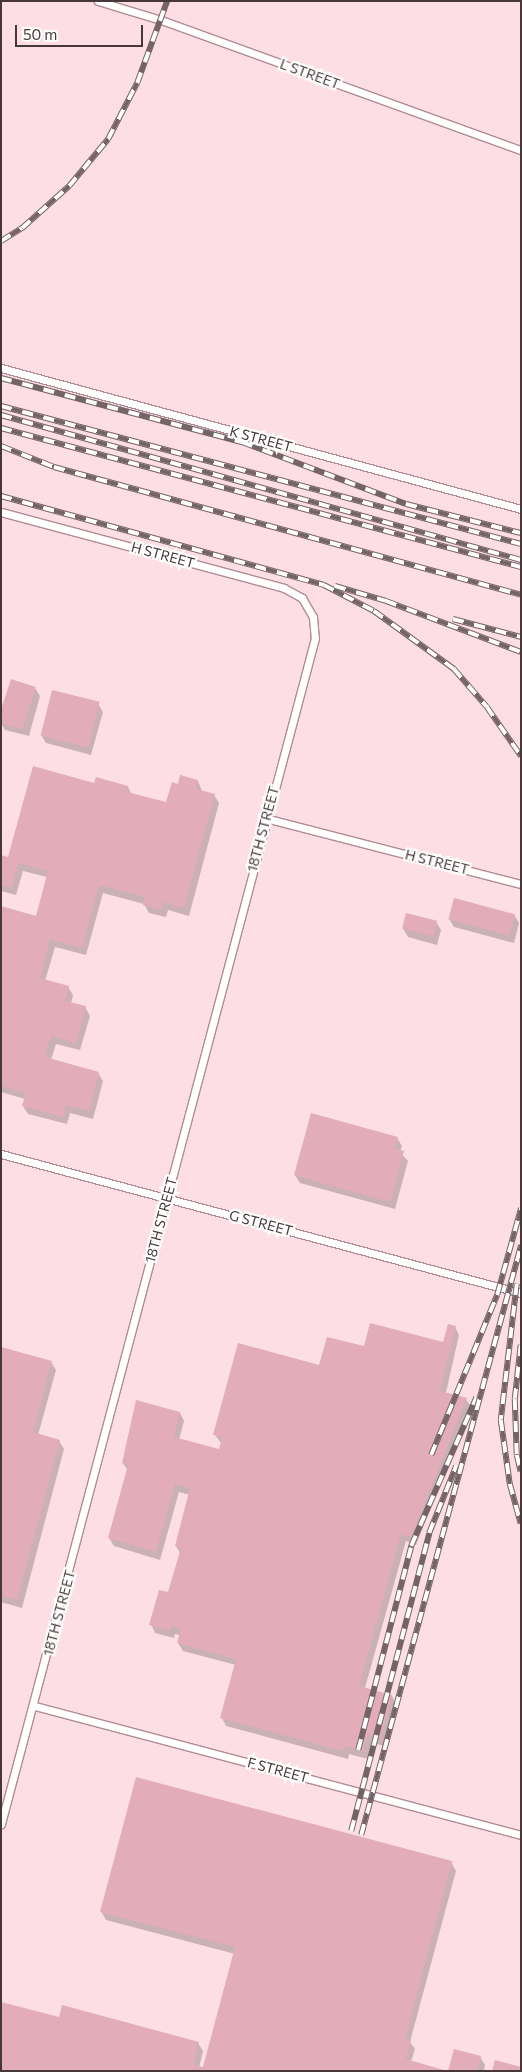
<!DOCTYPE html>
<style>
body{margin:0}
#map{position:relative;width:522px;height:2072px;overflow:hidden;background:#fcebef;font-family:Commissioner,sans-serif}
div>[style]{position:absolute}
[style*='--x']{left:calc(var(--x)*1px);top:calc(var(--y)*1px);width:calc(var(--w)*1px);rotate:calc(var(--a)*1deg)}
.built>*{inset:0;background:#fddee4;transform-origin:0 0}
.shadow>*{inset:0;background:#0003}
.building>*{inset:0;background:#e2adb9;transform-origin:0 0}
.roads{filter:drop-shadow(1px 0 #b18b93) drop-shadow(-1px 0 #b18b93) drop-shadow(0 1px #b18b93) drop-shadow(0 -1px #b18b93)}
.lane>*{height:7px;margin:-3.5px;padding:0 3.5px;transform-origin:3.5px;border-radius:3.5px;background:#fff}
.rail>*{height:5.5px;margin-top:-2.75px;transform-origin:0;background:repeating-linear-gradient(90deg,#fdfefd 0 11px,#746468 0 22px);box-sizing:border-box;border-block:1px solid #746468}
span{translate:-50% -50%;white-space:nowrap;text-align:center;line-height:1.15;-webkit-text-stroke:4.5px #fdfefd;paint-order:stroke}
.street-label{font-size:14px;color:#47373b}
.frame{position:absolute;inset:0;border:2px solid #47373b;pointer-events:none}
.scale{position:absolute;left:15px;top:25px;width:128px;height:22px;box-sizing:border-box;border:2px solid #47373b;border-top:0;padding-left:6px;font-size:15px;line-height:18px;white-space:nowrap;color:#47373b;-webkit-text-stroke:4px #fdfefd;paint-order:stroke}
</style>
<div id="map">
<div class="built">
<i style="left:1px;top:1px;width:520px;height:2070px"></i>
</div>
<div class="shadow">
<i style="clip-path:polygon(12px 681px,35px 688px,40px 696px,29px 736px,5px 730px,1px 723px)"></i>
<i style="clip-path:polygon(98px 704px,103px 712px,91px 755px,46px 743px,41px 735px)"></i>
<i style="clip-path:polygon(198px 781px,202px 791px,214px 795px,219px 803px,189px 916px,168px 910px,166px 917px,149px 913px,144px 904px,103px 893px,86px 955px,55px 947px,45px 981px,68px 987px,73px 995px,71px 1004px,85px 1007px,90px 1016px,80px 1050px,56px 1044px,51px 1060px,98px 1073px,103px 1081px,93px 1119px,70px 1113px,67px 1124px,28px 1114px,23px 1106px,25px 1099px,1px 1092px,1px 907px,36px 917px,47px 877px,23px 871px,16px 895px,1px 891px,1px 857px,9px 859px,95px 785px,128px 787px,132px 795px,167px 804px,179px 785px)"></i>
<i style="clip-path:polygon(514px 915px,519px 923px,514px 943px,454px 927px,449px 919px)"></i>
<i style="clip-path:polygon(436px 922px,441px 930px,437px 945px,408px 937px,403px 928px)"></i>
<i style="clip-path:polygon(397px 1138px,402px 1146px,400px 1152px,408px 1161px,395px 1209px,300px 1183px,295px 1175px)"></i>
<i style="clip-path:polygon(455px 1327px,459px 1335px,446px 1393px,466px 1399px,471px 1407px,416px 1545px,406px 1541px,365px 1688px,392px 1696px,396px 1704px,385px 1746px,372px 1743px,368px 1759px,349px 1754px,348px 1759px,226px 1726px,222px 1718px,236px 1665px,183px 1651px,178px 1643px,180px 1635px,175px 1634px,174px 1638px,155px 1633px,151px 1624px,169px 1594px,180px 1553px,176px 1546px,190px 1495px,179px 1492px,160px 1560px,114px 1546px,109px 1538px,128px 1471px,123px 1463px,180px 1413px,184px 1421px,179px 1440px,220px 1451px,222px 1444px,215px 1435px,320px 1366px,365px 1348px,444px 1344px)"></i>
<i style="clip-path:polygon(1px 1348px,51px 1362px,56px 1370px,38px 1435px,59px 1441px,64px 1449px,22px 1608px,1px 1602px)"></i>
<i style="clip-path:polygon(451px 1862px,456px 1871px,410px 2042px,415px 2049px,411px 2062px,444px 2071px,1px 2071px,60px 2019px,198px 2043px,203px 2051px,199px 2068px,204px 2069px,235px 1954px,106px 1920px,101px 1911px)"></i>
<i style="clip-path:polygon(480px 2057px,485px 2065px,484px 2071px,449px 2071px)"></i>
</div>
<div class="building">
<i style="left:11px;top:679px;width:26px;height:45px;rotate:18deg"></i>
<i style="left:52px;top:690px;width:49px;height:47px;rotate:14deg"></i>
<i style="clip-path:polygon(33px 766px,94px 783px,96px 777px,128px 786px,127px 792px,166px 802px,172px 782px,178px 784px,180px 775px,198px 780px,196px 789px,215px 794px,184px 908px,163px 902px,161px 910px,143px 905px,145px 897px,99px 885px,82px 948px,50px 939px,40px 978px,69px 986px,65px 1001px,86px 1006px,76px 1043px,51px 1036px,45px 1057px,99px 1072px,89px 1111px,66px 1105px,63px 1117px,22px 1106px,26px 1093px,1px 1086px,1px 906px,36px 916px,48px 871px,18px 863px,12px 888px,1px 885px,1px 855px,8px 857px)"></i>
<i style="left:454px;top:898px;width:63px;height:22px;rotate:15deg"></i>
<i style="left:406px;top:913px;width:32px;height:16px;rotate:14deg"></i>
<i style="clip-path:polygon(311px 1113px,398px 1137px,395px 1149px,404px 1151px,390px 1202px,294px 1175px)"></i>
<i style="clip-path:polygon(370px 1323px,443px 1342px,448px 1324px,456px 1326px,440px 1391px,467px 1398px,411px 1537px,401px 1534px,359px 1686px,392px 1695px,381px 1739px,368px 1735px,363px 1751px,344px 1746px,343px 1751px,220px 1718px,236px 1659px,177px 1643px,181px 1629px,171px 1626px,170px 1630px,149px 1625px,159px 1590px,168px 1592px,181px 1548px,175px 1546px,190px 1488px,175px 1484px,156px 1552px,108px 1538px,128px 1465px,122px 1463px,136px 1400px,180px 1412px,174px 1437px,219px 1449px,222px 1437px,213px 1435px,238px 1343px,319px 1365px,327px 1337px,364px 1346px)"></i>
<i style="clip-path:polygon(1px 1347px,52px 1361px,33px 1432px,60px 1440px,17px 1600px,1px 1596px)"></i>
<i style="clip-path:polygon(136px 1777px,452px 1861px,405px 2039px,411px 2040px,406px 2059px,447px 2071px,1px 2071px,1px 2002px,59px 2017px,62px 2005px,199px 2042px,193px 2065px,203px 2067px,235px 1947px,100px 1912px)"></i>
<i style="clip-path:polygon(454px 2049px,481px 2056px,477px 2071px,448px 2071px)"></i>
<i style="clip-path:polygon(495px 2060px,521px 2067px,521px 2071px,492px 2071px)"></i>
</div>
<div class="roads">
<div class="lane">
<i style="--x:98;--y:1;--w:66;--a:16.8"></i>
<i style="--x:161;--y:20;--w:383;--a:19.9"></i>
<i style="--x:1;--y:368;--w:539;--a:15.17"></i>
<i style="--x:1;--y:512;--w:293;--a:15"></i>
<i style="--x:284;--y:588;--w:21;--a:29"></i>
<i style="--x:302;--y:598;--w:22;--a:60"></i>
<i style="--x:313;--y:617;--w:21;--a:85"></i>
<i style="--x:315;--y:638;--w:1227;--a:104.83"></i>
<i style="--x:265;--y:818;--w:264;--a:14.5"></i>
<i style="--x:1;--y:1154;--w:538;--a:14.97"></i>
<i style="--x:35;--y:1706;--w:503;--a:14.87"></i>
</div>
</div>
<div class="rail">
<i style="--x:1;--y:241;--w:25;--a:-32"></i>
<i style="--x:22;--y:228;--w:63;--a:-41.8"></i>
<i style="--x:69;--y:186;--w:61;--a:-50.3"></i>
<i style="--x:108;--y:139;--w:63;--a:-62.6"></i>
<i style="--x:137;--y:83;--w:87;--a:-69.9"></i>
<i style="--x:1;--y:378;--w:249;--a:14.9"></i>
<i style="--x:242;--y:442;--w:175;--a:20.7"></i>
<i style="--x:406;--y:504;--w:119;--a:14.2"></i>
<i style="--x:1;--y:406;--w:538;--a:14.86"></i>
<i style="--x:1;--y:415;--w:540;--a:15.58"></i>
<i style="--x:1;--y:428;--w:538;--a:14.97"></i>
<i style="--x:1;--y:446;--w:57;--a:21.6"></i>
<i style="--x:54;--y:467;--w:484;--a:15.3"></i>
<i style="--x:1;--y:496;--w:335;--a:15.4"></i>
<i style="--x:324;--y:585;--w:56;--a:27.5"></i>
<i style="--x:374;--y:611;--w:99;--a:35.9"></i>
<i style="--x:454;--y:669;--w:50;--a:49"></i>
<i style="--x:487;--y:707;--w:60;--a:55.2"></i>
<i style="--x:335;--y:586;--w:53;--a:16.4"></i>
<i style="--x:386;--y:601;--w:144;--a:20.7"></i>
<i style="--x:453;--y:619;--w:70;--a:14.8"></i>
<i style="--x:517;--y:1284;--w:137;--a:96.7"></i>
<i style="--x:501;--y:1420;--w:65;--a:82"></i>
<i style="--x:510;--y:1484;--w:41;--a:74.6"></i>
<i style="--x:521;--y:1345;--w:54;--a:96.3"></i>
<i style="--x:515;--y:1399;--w:56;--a:88"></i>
<i style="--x:517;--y:1455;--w:17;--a:77"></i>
<i style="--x:431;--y:1455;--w:173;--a:-67.6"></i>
<i style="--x:497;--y:1295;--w:90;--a:-74.6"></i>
<i style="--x:358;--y:1750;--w:211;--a:-75.4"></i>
<i style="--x:411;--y:1546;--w:162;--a:-66.3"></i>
<i style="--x:351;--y:1831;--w:308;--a:-75.3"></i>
<i style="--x:429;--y:1533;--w:72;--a:-68.1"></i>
<i style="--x:361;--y:1835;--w:611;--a:-74.83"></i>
</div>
<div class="street-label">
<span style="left:310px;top:74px;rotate:20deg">L STREET</span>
<span style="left:261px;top:439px;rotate:15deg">K STREET</span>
<span style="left:163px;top:555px;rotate:15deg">H STREET</span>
<span style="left:263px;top:829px;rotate:-75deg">18TH STREET</span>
<span style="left:437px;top:862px;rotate:14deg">H STREET</span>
<span style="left:161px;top:1220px;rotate:-75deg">18TH STREET</span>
<span style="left:261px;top:1223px;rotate:15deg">G STREET</span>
<span style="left:59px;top:1613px;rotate:-75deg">18TH STREET</span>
<span style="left:278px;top:1770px;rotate:15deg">F STREET</span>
</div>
<div class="frame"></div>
<div class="scale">50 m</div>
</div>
